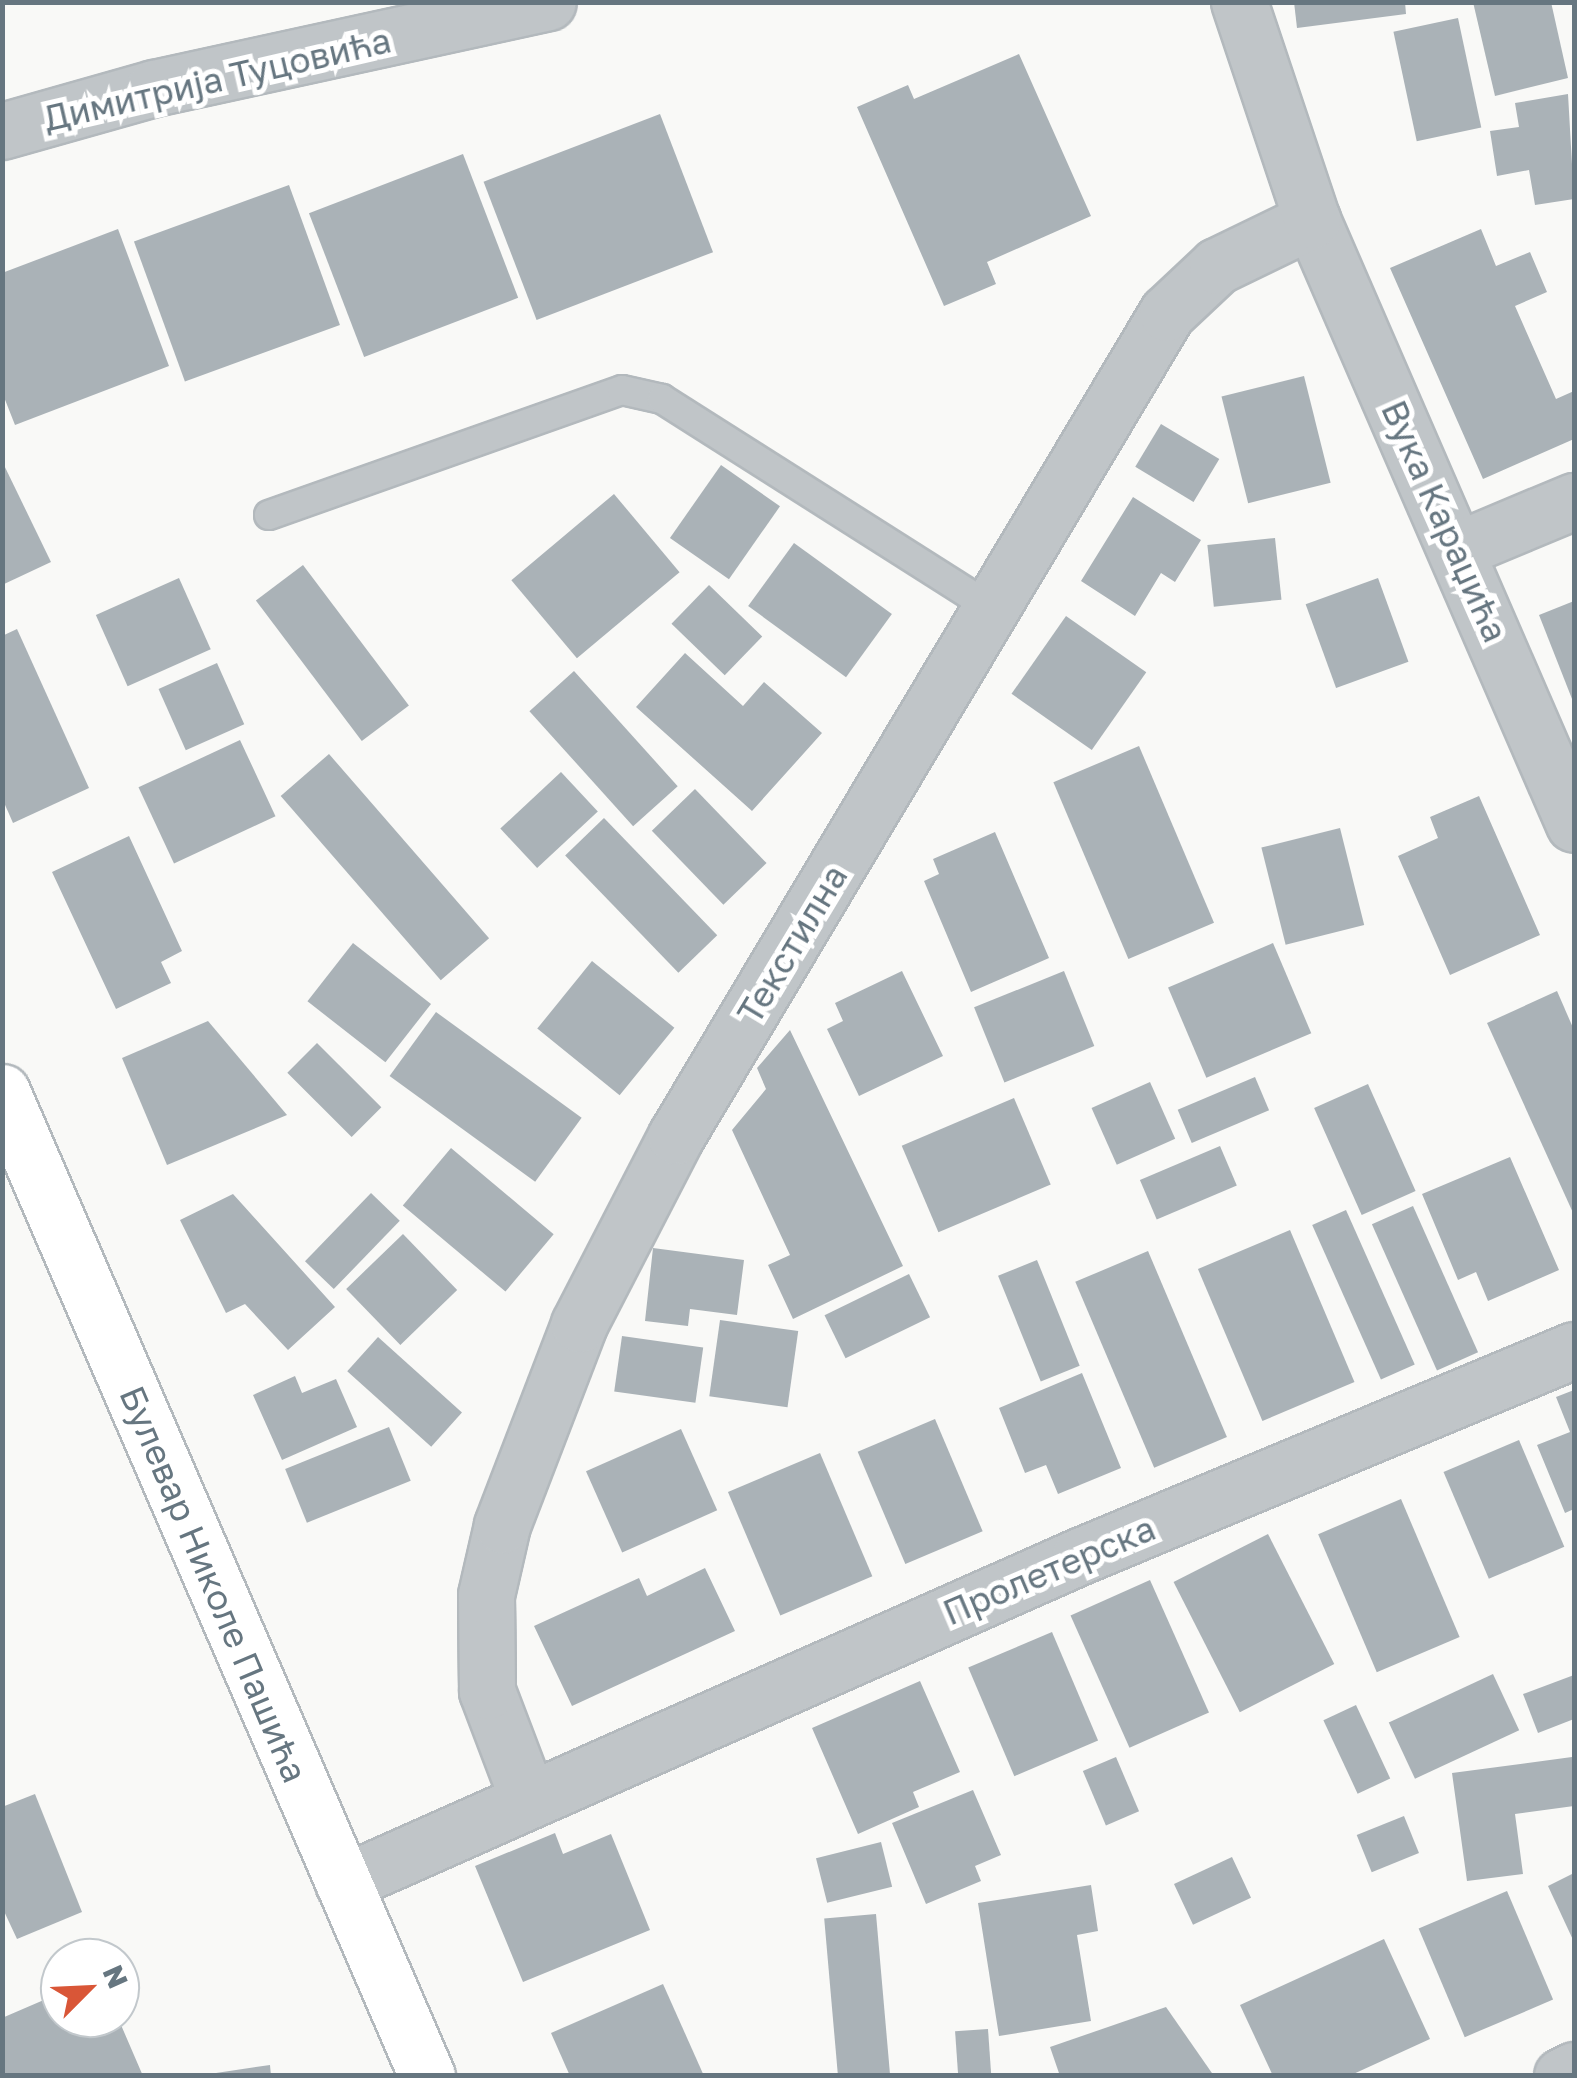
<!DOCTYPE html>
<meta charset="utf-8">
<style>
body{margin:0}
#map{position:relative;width:1577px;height:2078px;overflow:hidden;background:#f9f9f7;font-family:"Golos Text",sans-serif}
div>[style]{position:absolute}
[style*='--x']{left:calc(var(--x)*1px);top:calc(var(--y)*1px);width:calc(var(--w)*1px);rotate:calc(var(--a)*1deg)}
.building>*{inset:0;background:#aab2b7;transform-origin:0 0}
.roads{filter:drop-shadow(2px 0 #b3b9bd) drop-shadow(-2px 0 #b3b9bd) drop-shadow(0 2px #b3b9bd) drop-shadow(0 -2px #b3b9bd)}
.service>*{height:28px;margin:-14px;padding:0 14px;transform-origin:14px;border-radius:14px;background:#c0c5c8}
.minor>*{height:55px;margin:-27.5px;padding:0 27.5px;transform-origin:27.5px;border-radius:27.5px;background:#c0c5c8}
.secondary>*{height:55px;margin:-27.5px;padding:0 27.5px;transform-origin:27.5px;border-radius:27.5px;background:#fff}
span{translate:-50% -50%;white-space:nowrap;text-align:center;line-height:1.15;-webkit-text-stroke:10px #fff;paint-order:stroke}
.street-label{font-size:35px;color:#667680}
.frame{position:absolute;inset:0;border:5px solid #667680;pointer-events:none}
.north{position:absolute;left:40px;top:1938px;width:100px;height:100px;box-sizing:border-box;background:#fff;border:2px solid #c2c8cc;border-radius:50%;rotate:66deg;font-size:28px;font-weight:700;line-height:40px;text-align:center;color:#667680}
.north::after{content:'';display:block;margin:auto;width:35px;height:45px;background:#d95637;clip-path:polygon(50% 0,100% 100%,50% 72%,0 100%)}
</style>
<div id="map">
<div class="building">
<i style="clip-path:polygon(1294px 2px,1405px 2px,1406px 14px,1297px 28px)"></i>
<i style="clip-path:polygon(1473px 2px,1551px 2px,1568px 78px,1495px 96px)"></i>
<i style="left:1458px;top:18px;width:112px;height:66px;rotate:78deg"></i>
<i style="clip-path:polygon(1019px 54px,1091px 216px,987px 262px,996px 284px,944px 306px,857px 107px,908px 85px,914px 99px)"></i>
<i style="clip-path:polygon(1568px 94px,1574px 199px,1535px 205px,1529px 170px,1497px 176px,1490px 131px,1519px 127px,1515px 103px)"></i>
<i style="left:660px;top:114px;width:148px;height:189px;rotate:69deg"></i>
<i style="left:463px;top:154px;width:154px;height:165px;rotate:69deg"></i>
<i style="left:289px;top:185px;width:149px;height:165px;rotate:70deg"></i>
<i style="clip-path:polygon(118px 229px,169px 366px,15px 425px,2px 392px,2px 273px)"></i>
<i style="clip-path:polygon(1481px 229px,1496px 266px,1530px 252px,1547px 292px,1515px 306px,1556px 399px,1574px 391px,1574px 439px,1483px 479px,1390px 268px)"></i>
<i style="left:1304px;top:376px;width:110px;height:85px;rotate:76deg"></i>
<i style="left:1161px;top:424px;width:68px;height:50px;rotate:31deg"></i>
<i style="clip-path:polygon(2px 461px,51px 562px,2px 585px)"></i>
<i style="left:721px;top:465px;width:72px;height:89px;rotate:35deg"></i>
<i style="left:614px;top:494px;width:102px;height:134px;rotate:50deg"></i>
<i style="clip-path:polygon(1133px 497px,1201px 540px,1175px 582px,1161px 573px,1135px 616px,1081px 581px)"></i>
<i style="left:1275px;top:538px;width:62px;height:68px;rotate:84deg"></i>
<i style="left:794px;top:543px;width:121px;height:78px;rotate:36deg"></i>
<i style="left:303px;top:565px;width:176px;height:59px;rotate:53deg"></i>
<i style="left:179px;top:578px;width:78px;height:91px;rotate:66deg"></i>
<i style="left:1378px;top:578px;width:89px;height:77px;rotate:70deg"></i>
<i style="left:709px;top:585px;width:74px;height:54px;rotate:44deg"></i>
<i style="clip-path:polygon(1574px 601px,1574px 704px,1539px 615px)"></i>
<i style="left:1066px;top:616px;width:98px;height:95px;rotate:35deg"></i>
<i style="clip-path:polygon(17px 629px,89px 788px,13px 823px,2px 798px,2px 636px)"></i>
<i style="clip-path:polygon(685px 653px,743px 706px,764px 682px,822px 733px,752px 811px,636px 707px)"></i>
<i style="left:217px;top:663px;width:67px;height:64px;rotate:66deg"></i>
<i style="left:574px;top:671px;width:155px;height:60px;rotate:48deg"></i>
<i style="left:240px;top:740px;width:84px;height:112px;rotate:65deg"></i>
<i style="left:1139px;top:746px;width:192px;height:93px;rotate:67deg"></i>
<i style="left:329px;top:754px;width:244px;height:64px;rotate:49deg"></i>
<i style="left:561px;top:772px;width:54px;height:83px;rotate:47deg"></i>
<i style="left:695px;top:789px;width:103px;height:60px;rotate:46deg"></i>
<i style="clip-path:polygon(1479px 796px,1540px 935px,1450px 975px,1398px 856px,1438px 838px,1430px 817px)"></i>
<i style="left:604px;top:818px;width:163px;height:54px;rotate:46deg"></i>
<i style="left:1340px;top:828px;width:100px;height:81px;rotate:76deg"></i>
<i style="clip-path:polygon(995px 832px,1049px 958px,971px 992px,924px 881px,939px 874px,933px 859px)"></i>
<i style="clip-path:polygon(129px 836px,182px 951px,161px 962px,171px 983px,116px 1009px,52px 872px)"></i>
<i style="left:353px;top:943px;width:99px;height:74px;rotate:38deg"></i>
<i style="left:1273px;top:943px;width:98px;height:114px;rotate:67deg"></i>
<i style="left:592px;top:961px;width:106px;height:87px;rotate:39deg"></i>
<i style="clip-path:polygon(902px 971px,943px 1056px,859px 1096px,827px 1029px,843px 1021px,835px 1003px)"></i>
<i style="left:1064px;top:971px;width:81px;height:97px;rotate:68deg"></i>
<i style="clip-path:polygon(1557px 991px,1574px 1030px,1574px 1215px,1487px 1023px)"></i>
<i style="left:436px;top:1012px;width:180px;height:79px;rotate:36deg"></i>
<i style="clip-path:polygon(208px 1021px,287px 1115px,167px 1165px,122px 1058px)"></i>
<i style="clip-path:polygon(790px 1030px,903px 1266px,793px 1319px,768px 1265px,790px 1255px,732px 1130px,766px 1089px,757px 1068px)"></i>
<i style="left:317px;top:1043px;width:91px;height:42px;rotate:45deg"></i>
<i style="left:1255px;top:1077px;width:36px;height:84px;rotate:67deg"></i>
<i style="left:1150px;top:1082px;width:62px;height:64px;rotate:66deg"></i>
<i style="left:1368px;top:1084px;width:117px;height:59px;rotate:66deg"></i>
<i style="left:1014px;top:1098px;width:94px;height:122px;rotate:67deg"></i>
<i style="left:1220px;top:1146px;width:43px;height:87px;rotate:67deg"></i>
<i style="left:451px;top:1148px;width:134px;height:75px;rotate:40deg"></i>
<i style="clip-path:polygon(1510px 1157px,1559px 1270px,1488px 1301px,1476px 1272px,1458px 1280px,1422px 1194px)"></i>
<i style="left:371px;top:1193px;width:40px;height:95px;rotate:44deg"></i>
<i style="clip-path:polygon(233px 1194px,335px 1307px,288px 1350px,245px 1304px,226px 1313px,180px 1220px)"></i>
<i style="left:1413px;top:1206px;width:160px;height:45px;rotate:66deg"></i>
<i style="left:1346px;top:1210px;width:169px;height:37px;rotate:66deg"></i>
<i style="left:1290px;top:1230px;width:165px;height:100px;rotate:67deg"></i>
<i style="left:403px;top:1234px;width:78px;height:79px;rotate:46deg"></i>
<i style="clip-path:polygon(653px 1248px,744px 1260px,737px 1315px,690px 1309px,688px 1326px,645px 1321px)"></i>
<i style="left:1148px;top:1251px;width:202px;height:79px;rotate:67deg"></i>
<i style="left:1037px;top:1260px;width:114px;height:42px;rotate:68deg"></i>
<i style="left:909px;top:1274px;width:48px;height:94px;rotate:64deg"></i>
<i style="left:720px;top:1320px;width:79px;height:77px;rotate:8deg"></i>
<i style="left:622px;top:1336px;width:82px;height:56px;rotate:8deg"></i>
<i style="left:378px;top:1337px;width:113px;height:46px;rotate:42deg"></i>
<i style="clip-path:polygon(1082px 1373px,1121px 1468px,1058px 1494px,1046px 1465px,1025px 1473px,999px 1408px)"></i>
<i style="clip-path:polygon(295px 1376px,302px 1393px,336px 1379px,357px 1427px,282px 1460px,253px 1395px)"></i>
<i style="clip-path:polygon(1574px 1390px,1574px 1509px,1565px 1513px,1537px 1445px,1570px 1432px,1556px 1397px)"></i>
<i style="left:935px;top:1419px;width:122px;height:84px;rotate:67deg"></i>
<i style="left:389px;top:1427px;width:58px;height:112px;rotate:68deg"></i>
<i style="left:681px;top:1429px;width:89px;height:104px;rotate:66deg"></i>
<i style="left:1519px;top:1440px;width:116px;height:82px;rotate:67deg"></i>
<i style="left:820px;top:1453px;width:134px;height:100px;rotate:67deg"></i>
<i style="left:1401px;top:1499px;width:150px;height:90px;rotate:67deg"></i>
<i style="left:1268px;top:1534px;width:146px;height:106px;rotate:63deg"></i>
<i style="clip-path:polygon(705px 1568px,735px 1631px,572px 1706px,534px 1626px,639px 1578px,647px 1596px)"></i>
<i style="left:1150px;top:1580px;width:145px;height:87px;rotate:66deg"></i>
<i style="left:1052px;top:1632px;width:118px;height:91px;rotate:67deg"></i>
<i style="left:1493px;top:1674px;width:62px;height:115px;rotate:65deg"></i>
<i style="clip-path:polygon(1574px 1675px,1574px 1719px,1538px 1733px,1523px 1694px)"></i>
<i style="clip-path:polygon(920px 1681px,960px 1772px,913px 1792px,919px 1807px,858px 1834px,812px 1728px)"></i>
<i style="left:1356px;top:1705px;width:81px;height:36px;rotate:65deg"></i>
<i style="left:1116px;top:1757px;width:59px;height:36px;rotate:67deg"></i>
<i style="clip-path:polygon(1572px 1757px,1574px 1806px,1515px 1814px,1523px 1874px,1467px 1881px,1452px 1773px)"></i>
<i style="clip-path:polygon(973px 1790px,1001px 1855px,975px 1866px,981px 1881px,926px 1904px,892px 1823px)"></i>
<i style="clip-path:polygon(35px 1794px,82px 1912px,17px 1939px,2px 1907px,2px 1807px)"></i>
<i style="left:1404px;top:1816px;width:40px;height:51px;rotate:68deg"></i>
<i style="clip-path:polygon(555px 1833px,563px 1854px,611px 1834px,650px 1930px,523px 1982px,475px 1866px)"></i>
<i style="left:881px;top:1842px;width:46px;height:67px;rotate:76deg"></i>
<i style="left:1232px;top:1857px;width:45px;height:64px;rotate:65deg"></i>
<i style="clip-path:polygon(1574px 1873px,1574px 1942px,1548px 1886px)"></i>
<i style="clip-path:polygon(1091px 1885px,1098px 1931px,1077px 1935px,1091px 2021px,999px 2036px,978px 1903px)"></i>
<i style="left:1507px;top:1891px;width:118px;height:96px;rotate:67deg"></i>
<i style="left:876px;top:1914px;width:163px;height:52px;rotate:85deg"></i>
<i style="clip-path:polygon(1384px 1939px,1430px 2039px,1349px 2076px,1273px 2076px,1240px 2005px)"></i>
<i style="clip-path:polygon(663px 1984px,704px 2076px,570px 2076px,551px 2033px)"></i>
<i style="clip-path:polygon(60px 1993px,60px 2018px,118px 2018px,143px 2076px,2px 2076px,2px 2018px)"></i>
<i style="clip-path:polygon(1166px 2007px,1214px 2076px,1060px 2076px,1050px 2047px)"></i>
<i style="left:988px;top:2029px;width:47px;height:33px;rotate:86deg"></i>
<i style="clip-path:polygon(270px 2065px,271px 2076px,216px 2076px,216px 2073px)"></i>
</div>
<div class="roads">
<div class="service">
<i style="--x:269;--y:515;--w:374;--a:-19.5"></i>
<i style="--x:622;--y:390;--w:41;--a:12.7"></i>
<i style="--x:662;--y:399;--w:393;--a:32.4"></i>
</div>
<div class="minor">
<i style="--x:2;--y:131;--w:158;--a:-15.8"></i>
<i style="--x:154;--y:88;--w:403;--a:-12.3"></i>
<i style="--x:1312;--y:220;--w:658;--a:66.55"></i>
<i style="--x:1459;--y:549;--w:125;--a:-22.7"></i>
<i style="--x:528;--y:1799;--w:116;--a:-110.8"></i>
<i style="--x:487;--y:1691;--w:96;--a:-90.6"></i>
<i style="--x:486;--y:1595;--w:72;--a:-77.1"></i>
<i style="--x:502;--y:1525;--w:215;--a:-69"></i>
<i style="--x:579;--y:1324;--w:212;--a:-62.7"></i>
<i style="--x:676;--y:1136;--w:958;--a:-59.18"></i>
<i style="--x:1167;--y:313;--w:69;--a:-43.2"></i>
<i style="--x:1217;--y:266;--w:106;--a:-25.8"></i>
<i style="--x:1312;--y:220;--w:230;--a:-108.5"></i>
<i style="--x:343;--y:1883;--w:806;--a:-23.93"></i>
<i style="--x:1080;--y:1556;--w:535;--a:-22.64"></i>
<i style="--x:1562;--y:2076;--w:13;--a:-27"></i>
</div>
<div class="secondary">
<i style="--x:2;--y:1092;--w:1072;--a:66.64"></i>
</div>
</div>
<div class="street-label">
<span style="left:217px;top:79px;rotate:-13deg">Димитрија Туцовића</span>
<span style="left:1445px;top:521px;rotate:66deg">Вука Караџића</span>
<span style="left:792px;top:944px;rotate:-59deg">Текстилна</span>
<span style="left:1049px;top:1570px;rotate:-23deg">Пролетерска</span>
<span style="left:214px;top:1584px;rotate:67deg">Булевар Николе Пашића</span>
</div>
<div class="frame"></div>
<div class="north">N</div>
</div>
